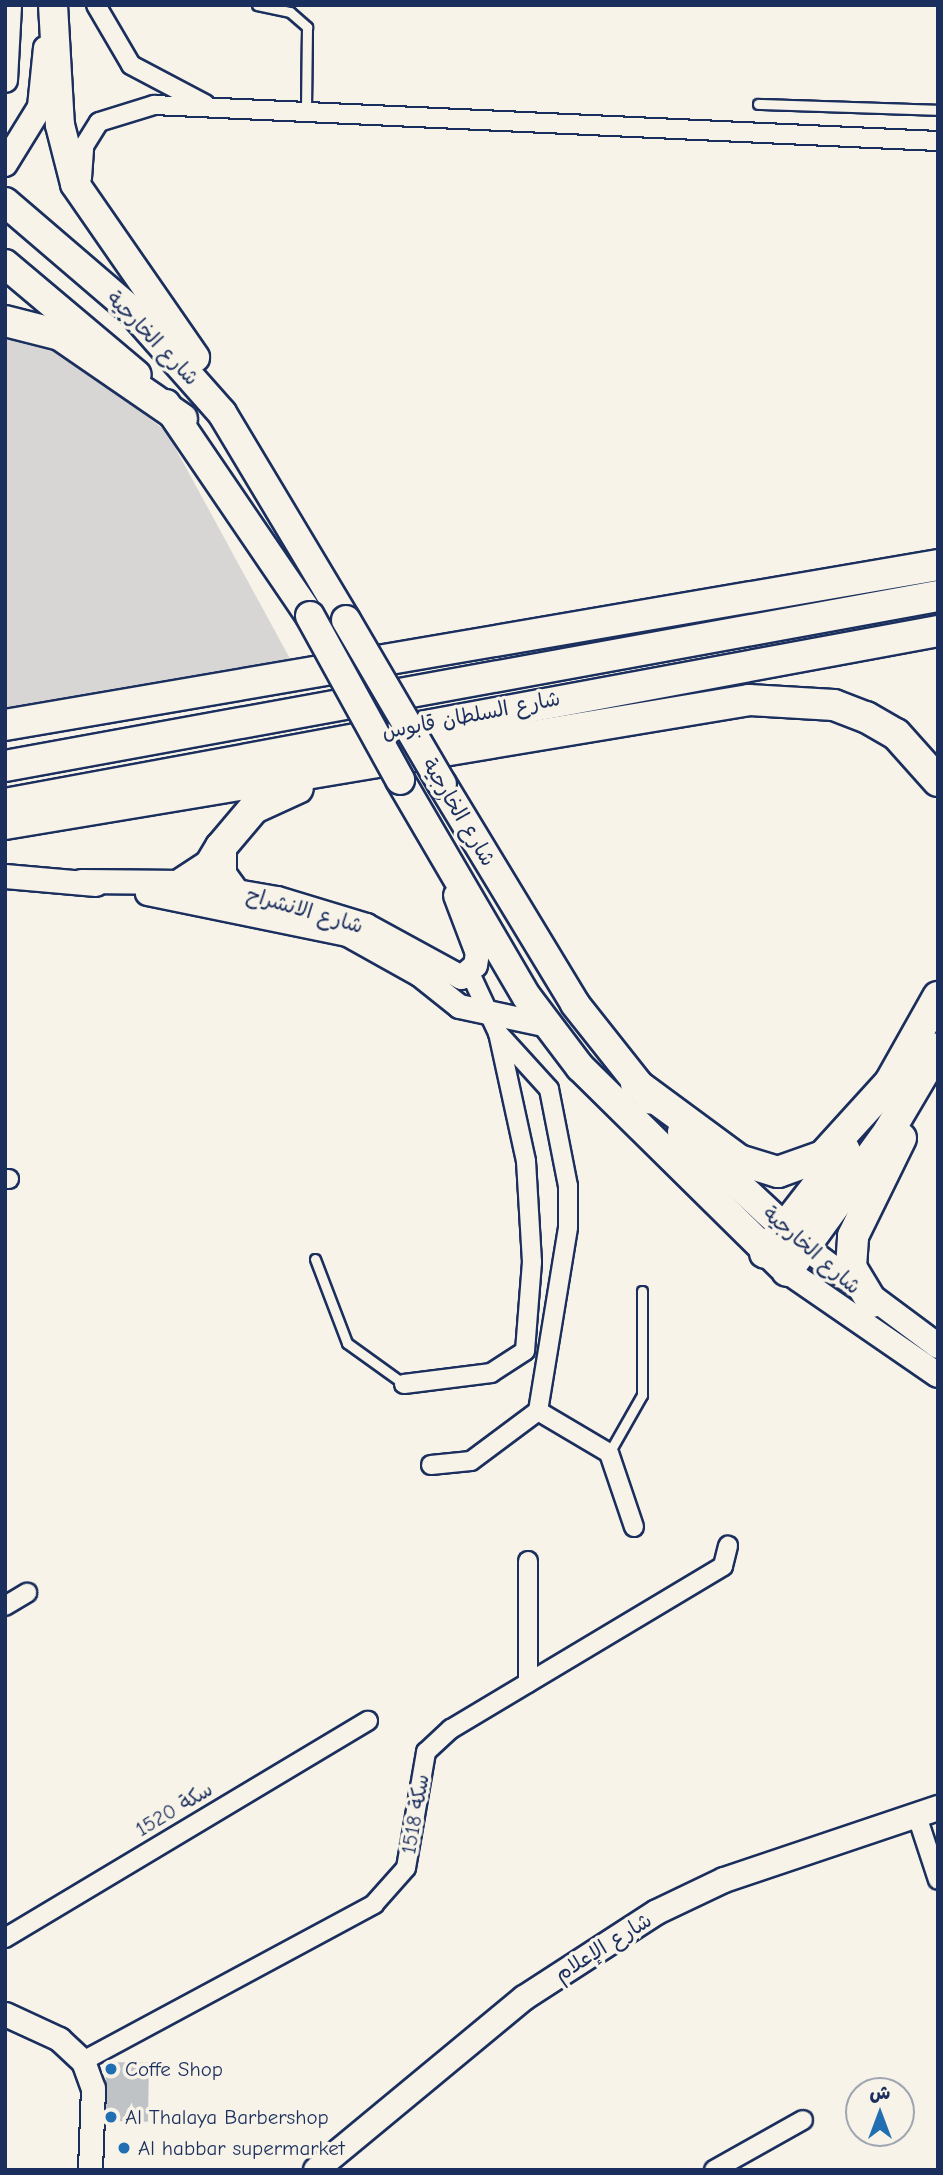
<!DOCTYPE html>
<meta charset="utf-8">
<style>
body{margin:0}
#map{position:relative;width:943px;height:2175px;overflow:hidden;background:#f7f3e8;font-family:"Comic Neue","Playpen Sans Arabic",sans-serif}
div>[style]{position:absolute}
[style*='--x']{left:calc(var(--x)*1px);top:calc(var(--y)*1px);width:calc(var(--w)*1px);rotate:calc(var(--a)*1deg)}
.green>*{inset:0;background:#d7d6d4}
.building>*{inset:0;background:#c0c3c5;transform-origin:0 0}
.roads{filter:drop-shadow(2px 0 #1b2f5e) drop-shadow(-2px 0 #1b2f5e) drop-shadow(0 2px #1b2f5e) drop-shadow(0 -2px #1b2f5e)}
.service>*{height:9px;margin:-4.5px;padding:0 4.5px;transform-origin:4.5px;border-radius:4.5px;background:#f7f3e8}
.minor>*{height:18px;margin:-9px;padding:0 9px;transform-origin:9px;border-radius:9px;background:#f7f3e8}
.tertiary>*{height:23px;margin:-11.5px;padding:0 11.5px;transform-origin:11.5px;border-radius:11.5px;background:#f7f3e8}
.secondary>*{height:24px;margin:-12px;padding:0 12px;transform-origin:12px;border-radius:12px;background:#f7f3e8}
.primary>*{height:28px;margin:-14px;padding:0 14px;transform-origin:14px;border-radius:14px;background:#f7f3e8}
.trunk>*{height:30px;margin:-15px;padding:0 15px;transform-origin:15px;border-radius:15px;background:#f7f3e8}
.bridges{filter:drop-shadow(2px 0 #1b2f5e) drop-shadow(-2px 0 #1b2f5e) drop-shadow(0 2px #1b2f5e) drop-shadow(0 -2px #1b2f5e)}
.primary-bridge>*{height:28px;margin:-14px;padding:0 14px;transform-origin:14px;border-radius:14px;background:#f7f3e8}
.dots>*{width:19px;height:19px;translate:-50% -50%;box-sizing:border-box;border:4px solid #f7f3e8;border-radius:50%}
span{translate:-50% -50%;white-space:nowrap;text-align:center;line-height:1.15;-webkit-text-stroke:7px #f7f3e8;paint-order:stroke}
.street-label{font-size:21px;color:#1b2f5e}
.poi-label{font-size:21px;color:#1b2f5e}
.left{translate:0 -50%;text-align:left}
.frame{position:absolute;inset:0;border:7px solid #1b2f5e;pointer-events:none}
.north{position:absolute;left:845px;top:2077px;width:70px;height:70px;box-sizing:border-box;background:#f7f3e8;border:2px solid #9fa5b1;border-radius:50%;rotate:0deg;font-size:19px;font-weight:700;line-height:28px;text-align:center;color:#1b2f5e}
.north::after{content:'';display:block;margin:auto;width:24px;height:32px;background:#1f6fb2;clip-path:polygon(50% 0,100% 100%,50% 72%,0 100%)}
</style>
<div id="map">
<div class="green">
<i style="clip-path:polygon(5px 331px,49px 343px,166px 431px,294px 666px,5px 714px)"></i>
</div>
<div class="building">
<i style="left:106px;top:2062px;width:43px;height:59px;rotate:1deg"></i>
</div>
<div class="roads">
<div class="service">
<i style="--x:257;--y:5;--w:34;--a:12"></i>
<i style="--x:290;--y:12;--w:23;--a:41"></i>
<i style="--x:307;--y:27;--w:86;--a:90.7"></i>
<i style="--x:758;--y:104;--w:180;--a:1.9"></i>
<i style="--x:315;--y:1259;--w:90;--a:69.1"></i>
<i style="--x:347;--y:1343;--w:70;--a:35.7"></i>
<i style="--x:609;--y:1453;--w:67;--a:-60.4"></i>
<i style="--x:642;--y:1395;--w:104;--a:-90"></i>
</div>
<div class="minor">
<i style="--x:96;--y:5;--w:69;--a:59.7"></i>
<i style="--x:131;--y:65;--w:84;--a:27.8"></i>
<i style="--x:82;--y:178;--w:32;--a:-86"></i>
<i style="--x:84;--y:146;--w:28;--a:-58"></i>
<i style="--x:99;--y:122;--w:58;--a:-17.2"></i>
<i style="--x:154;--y:105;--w:785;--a:2.63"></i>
<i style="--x:5;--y:1179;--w:4;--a:0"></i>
<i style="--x:404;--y:1384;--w:88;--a:-7.2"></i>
<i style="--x:491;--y:1373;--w:40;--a:-32.9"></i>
<i style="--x:525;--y:1351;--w:89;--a:-85.5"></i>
<i style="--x:532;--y:1262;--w:101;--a:-93.4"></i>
<i style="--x:526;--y:1161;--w:131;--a:-102.3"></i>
<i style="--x:538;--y:1411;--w:82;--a:30.6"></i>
<i style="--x:609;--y:1453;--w:78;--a:71.3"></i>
<i style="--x:431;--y:1465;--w:40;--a:-5.7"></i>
<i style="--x:471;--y:1461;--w:84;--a:-36.7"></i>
<i style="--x:538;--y:1411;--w:186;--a:-80.7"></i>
<i style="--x:568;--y:1227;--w:41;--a:-90"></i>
<i style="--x:568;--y:1186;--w:99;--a:-101.1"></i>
<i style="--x:549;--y:1089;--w:76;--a:-132.3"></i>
<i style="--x:498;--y:1033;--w:66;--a:-115"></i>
<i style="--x:528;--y:1561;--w:122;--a:90"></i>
<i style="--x:5;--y:1606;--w:26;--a:-31"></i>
<i style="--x:918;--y:1819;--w:64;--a:71.8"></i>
<i style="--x:5;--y:1938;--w:423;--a:-30.9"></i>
<i style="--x:83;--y:2061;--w:331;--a:-28.3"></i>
<i style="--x:374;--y:1904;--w:48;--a:-48.4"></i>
<i style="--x:406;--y:1868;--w:118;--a:-80.2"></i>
<i style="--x:426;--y:1752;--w:34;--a:-43"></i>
<i style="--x:451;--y:1729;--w:317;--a:-30.9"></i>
<i style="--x:723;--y:1566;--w:21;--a:-76"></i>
<i style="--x:714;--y:2170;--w:102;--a:-29.3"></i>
</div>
<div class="tertiary">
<i style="--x:5;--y:876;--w:91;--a:5"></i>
<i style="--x:81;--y:881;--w:103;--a:0.6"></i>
<i style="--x:184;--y:882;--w:94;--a:9.8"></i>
<i style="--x:277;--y:898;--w:93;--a:16.9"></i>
<i style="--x:366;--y:925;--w:108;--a:28.7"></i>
<i style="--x:461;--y:977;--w:18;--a:-41"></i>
<i style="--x:475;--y:965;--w:12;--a:-81"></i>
<i style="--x:477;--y:953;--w:62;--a:-110.8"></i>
<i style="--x:147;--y:893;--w:204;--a:11.6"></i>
<i style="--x:347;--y:934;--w:82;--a:29.1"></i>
<i style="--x:419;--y:974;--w:51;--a:38.7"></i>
<i style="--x:459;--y:1006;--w:91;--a:12.1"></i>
<i style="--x:5;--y:2014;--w:60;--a:24.8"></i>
<i style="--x:59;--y:2039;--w:33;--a:43"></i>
<i style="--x:83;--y:2061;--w:29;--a:70"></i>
<i style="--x:93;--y:2088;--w:82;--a:92.1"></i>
</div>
<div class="secondary">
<i style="--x:5;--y:80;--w:75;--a:-86.9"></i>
<i style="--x:5;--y:164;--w:67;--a:-58.4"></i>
<i style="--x:40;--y:107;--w:59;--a:-84.2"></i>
<i style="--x:805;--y:1247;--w:166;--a:36.7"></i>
<i style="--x:787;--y:1271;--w:183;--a:34.6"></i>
<i style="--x:316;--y:2170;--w:270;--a:-39.6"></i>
<i style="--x:524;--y:1998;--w:158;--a:-32.9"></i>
<i style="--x:657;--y:1912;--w:74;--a:-25.5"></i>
<i style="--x:724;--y:1880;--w:226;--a:-18.6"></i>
</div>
<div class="primary">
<i style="--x:53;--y:5;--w:120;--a:86.7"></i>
<i style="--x:60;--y:125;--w:61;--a:75.7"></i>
<i style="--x:75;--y:184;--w:211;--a:55.3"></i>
<i style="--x:5;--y:202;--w:165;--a:40.6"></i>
<i style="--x:130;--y:309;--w:139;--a:48.5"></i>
<i style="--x:222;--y:413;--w:241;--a:59.1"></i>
<i style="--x:5;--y:264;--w:172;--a:40.1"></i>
<i style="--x:166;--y:404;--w:256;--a:55.8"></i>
<i style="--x:400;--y:780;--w:251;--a:59.7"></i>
<i style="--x:527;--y:997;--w:88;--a:52.9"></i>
<i style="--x:580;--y:1067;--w:284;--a:44.6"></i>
<i style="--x:442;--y:784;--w:257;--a:58.8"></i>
<i style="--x:575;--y:1004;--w:122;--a:51.6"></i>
<i style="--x:682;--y:1132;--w:163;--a:43"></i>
</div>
<div class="trunk">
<i style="--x:5;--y:321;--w:57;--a:14.3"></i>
<i style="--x:60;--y:335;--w:148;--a:34.5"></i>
<i style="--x:5;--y:725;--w:947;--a:-9.73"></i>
<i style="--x:5;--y:766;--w:948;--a:-10.33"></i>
<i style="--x:5;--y:804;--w:949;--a:-10.5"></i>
<i style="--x:5;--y:824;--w:754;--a:-9.46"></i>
<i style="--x:749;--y:700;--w:85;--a:3.4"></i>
<i style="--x:834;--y:705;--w:34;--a:21"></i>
<i style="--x:866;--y:717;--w:34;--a:30"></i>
<i style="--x:896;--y:734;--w:63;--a:48.2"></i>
<i style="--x:184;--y:882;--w:31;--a:-33"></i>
<i style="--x:210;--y:865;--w:21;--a:-59"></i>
<i style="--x:232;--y:890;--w:19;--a:-126"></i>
<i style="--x:221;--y:875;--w:28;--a:-90"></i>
<i style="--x:221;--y:847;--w:51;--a:-49.8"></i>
<i style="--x:254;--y:808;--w:48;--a:-24.4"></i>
<i style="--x:636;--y:1084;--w:128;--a:36.4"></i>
<i style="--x:739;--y:1160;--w:41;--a:17.1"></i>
<i style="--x:778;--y:1172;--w:48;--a:-19.6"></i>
<i style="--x:823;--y:1156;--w:107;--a:-47.7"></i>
<i style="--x:885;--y:1091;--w:108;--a:-60.6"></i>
<i style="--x:765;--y:1253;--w:130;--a:-52.2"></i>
<i style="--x:787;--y:1271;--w:173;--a:-53.9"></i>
<i style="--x:889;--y:1131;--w:96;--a:-59.4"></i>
<i style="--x:872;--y:1302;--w:41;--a:-121"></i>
<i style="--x:851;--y:1267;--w:31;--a:-86"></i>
<i style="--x:853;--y:1236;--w:109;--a:-63.9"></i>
</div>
</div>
<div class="bridges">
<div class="primary-bridge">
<i style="--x:310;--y:616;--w:187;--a:61.2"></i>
<i style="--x:346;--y:620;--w:190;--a:59.7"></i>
</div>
</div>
<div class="dots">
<i style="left:111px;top:2069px;background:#1f6fb2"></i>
<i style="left:111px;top:2117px;background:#1f6fb2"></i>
<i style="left:124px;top:2148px;background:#1f6fb2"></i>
</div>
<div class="street-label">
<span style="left:153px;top:338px;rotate:46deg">شارع الخارجية</span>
<span style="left:471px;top:715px;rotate:-11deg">شارع السلطان قابوس</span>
<span style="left:459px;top:812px;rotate:59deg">شارع الخارجية</span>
<span style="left:305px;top:910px;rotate:16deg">شارع الانشراح</span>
<span style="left:812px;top:1250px;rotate:41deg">شارع الخارجية</span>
<span style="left:174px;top:1809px;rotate:-31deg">سكة 1520</span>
<span style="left:415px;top:1814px;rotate:-80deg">سكة 1518</span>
<span style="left:603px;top:1947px;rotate:-32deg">شارع الإعلام</span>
</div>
<div class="poi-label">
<span class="left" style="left:125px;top:2069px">Coffe Shop</span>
<span class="left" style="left:125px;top:2117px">Al Thalaya Barbershop</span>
<span class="left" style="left:138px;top:2148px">Al habbar supermarket</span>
</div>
<div class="frame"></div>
<div class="north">ش</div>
</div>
